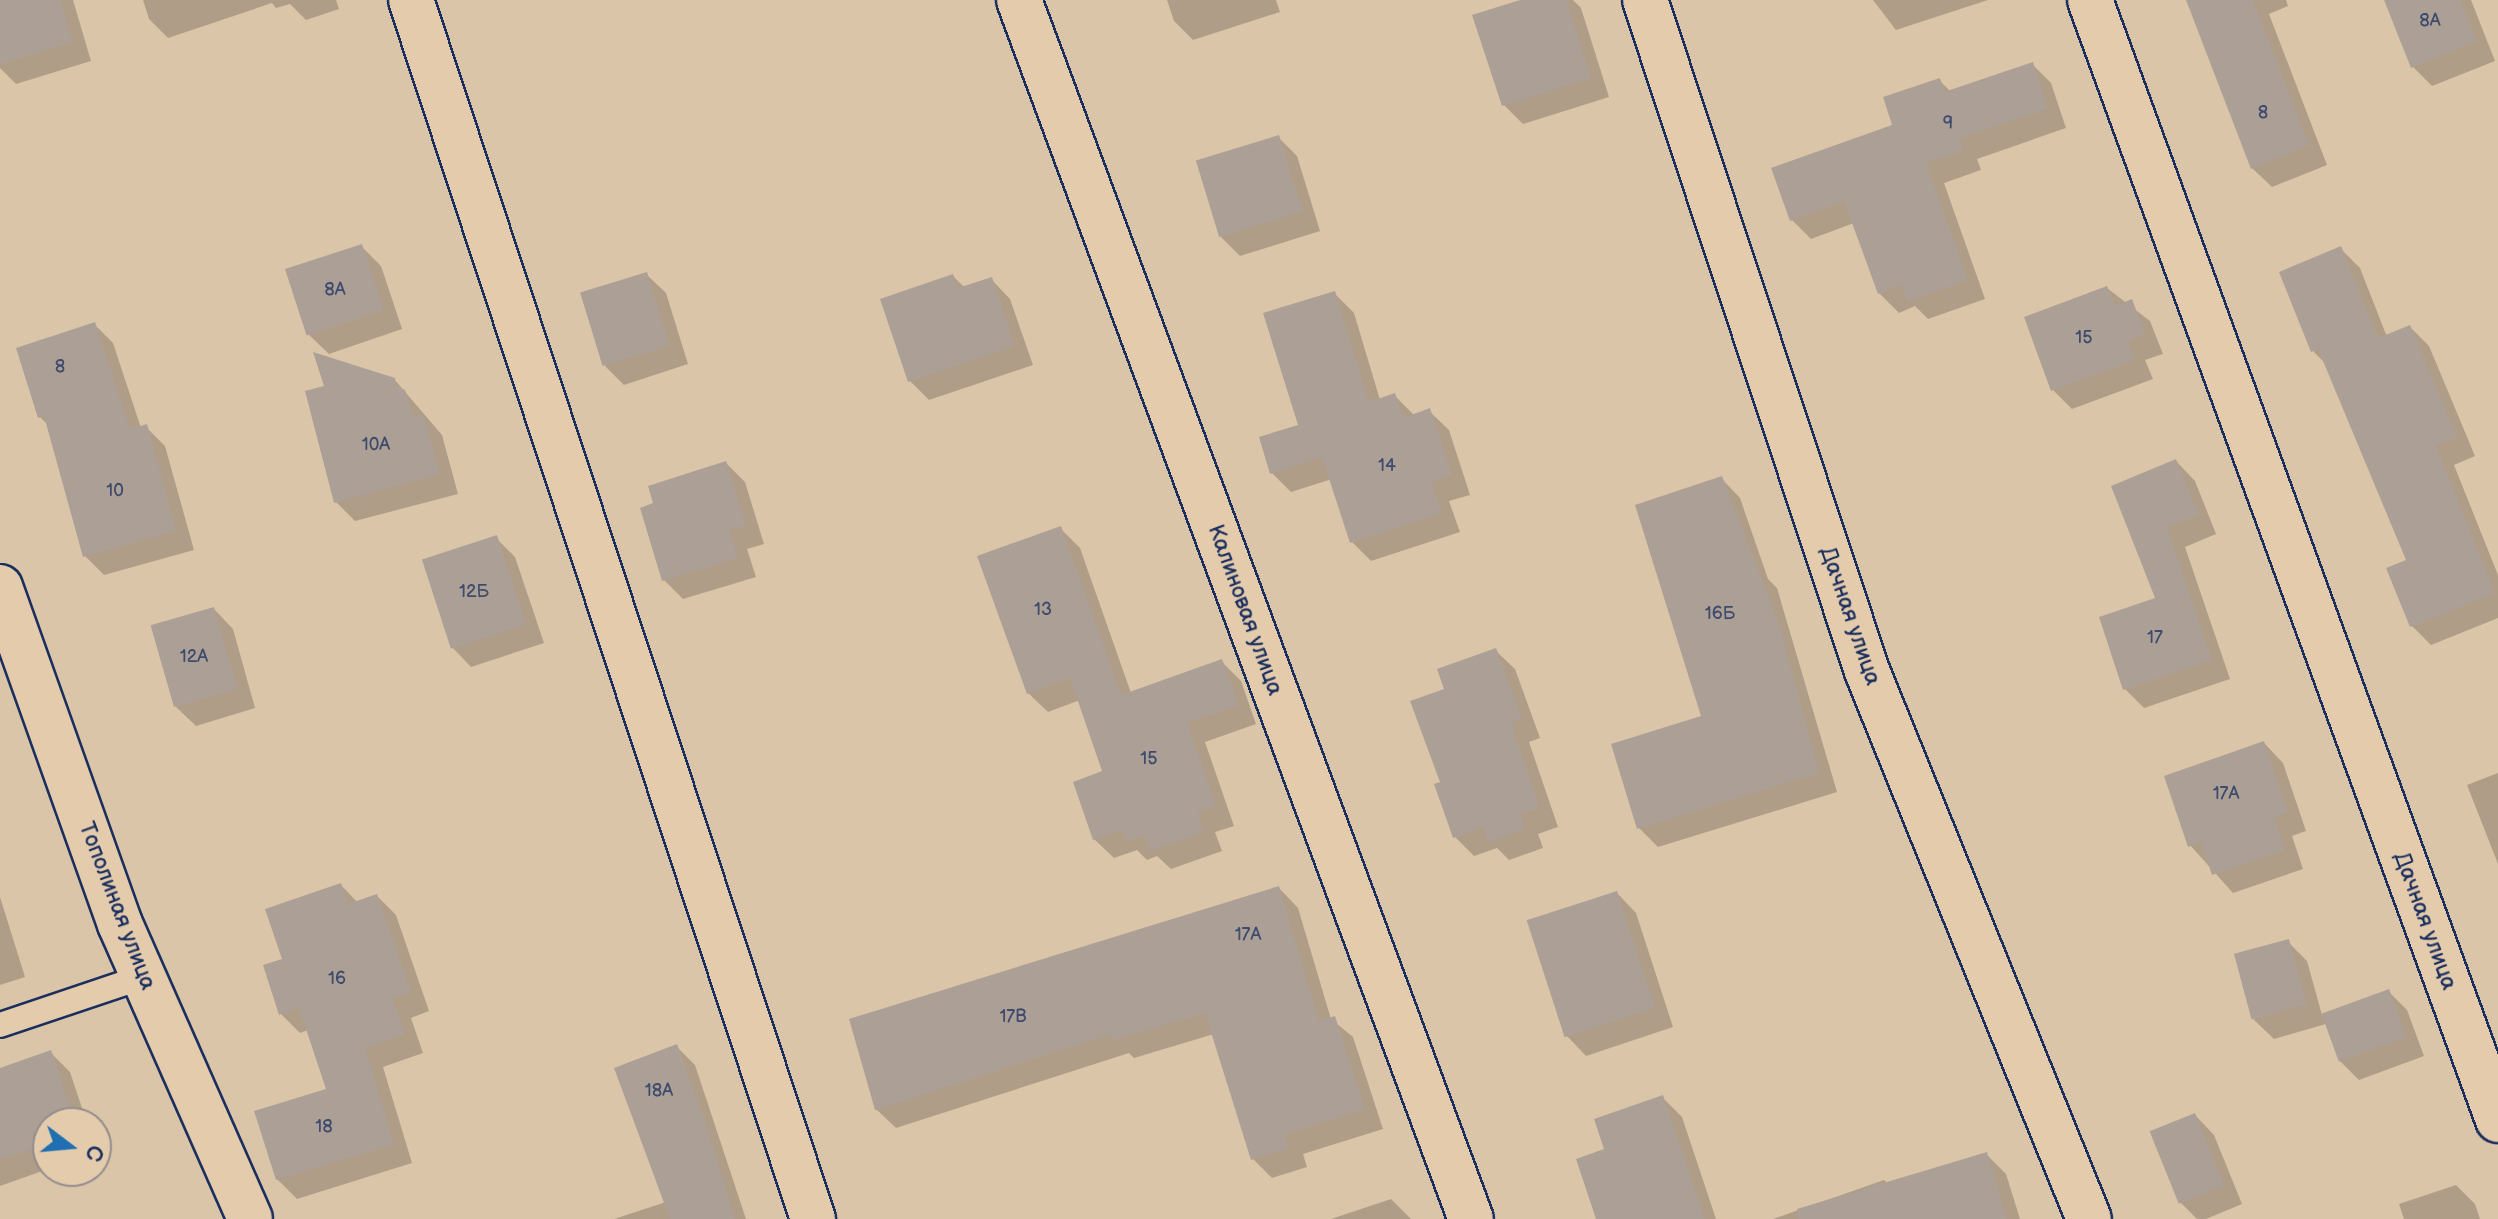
<!DOCTYPE html>
<meta charset="utf-8">
<style>
body{margin:0}
#map{position:relative;width:2498px;height:1219px;overflow:hidden;background:#dbc5a9;font-family:"Balsamiq Sans",sans-serif}
div>[style]{position:absolute}
[style*='--x']{left:calc(var(--x)*1px);top:calc(var(--y)*1px);width:calc(var(--w)*1px);rotate:calc(var(--a)*1deg)}
.shadow>*{inset:0;background:#0003}
.building>*{inset:0;background:#aca096;transform-origin:0 0}
.roads{filter:drop-shadow(2px 0 #1b2f5e) drop-shadow(-2px 0 #1b2f5e) drop-shadow(0 2px #1b2f5e) drop-shadow(0 -2px #1b2f5e)}
.service>*{height:24px;margin:-12px;padding:0 12px;transform-origin:12px;border-radius:12px;background:#e3cbac}
.minor>*{height:44px;margin:-22px;padding:0 22px;transform-origin:22px;border-radius:22px;background:#e3cbac}
span{translate:-50% -50%;white-space:nowrap;text-align:center;line-height:1.15;-webkit-text-stroke:8px #e3cbac;paint-order:stroke}
.number-label{font-size:18px;color:#3f4b6c}
.number-label span{-webkit-text-stroke-width:0}
.street-label{font-size:22px;color:#1b2f5e}
.north{position:absolute;left:32px;top:1107px;width:80px;height:80px;box-sizing:border-box;background:#e3cbac;border:2px solid #938d8d;border-radius:50%;rotate:106deg;font-size:22px;font-weight:700;line-height:32px;text-align:center;color:#1b2f5e}
.north::after{content:'';display:block;margin:auto;width:28px;height:36px;background:#1f6fb2;clip-path:polygon(50% 0,100% 100%,50% 72%,0 100%)}
</style>
<div id="map">
<div class="shadow">
<i style="clip-path:polygon(0 0,73px 0,91px 61px,16px 84px,0 68px)"></i>
<i style="clip-path:polygon(143px 0,336px 0,339px 9px,306px 20px,290px 4px,276px 8px,272px 3px,168px 38px,149px 19px)"></i>
<i style="clip-path:polygon(1167px 0,1276px 0,1280px 12px,1193px 40px,1174px 21px)"></i>
<i style="clip-path:polygon(1526px 0,1573px 0,1581px 8px,1609px 97px,1523px 124px,1504px 105px)"></i>
<i style="clip-path:polygon(1873px 0,1988px 0,1896px 30px)"></i>
<i style="clip-path:polygon(2187px 0,2286px 0,2288px 6px,2269px 14px,2327px 165px,2272px 187px,2252px 168px)"></i>
<i style="clip-path:polygon(2386px 0,2471px 0,2495px 61px,2432px 86px,2413px 67px)"></i>
<i style="clip-path:polygon(2032px 64px,2051px 83px,2066px 128px,1977px 159px,1981px 170px,1944px 183px,1985px 299px,1928px 319px,1915px 306px,1899px 313px,1879px 293px,1854px 223px,1811px 239px,1792px 220px,1939px 80px,1951px 92px)"></i>
<i style="clip-path:polygon(1278px 137px,1297px 156px,1320px 231px,1240px 256px,1221px 237px)"></i>
<i style="clip-path:polygon(362px 247px,381px 266px,402px 329px,329px 354px,309px 335px)"></i>
<i style="clip-path:polygon(2340px 248px,2360px 268px,2387px 337px,2410px 327px,2429px 346px,2475px 456px,2454px 465px,2498px 575px,2498px 618px,2431px 645px,2412px 626px,2409px 561px,2327px 365px,2313px 351px)"></i>
<i style="clip-path:polygon(646px 274px,666px 293px,688px 364px,624px 385px,605px 366px)"></i>
<i style="clip-path:polygon(953px 276px,965px 288px,991px 279px,1010px 299px,1033px 365px,929px 400px,910px 381px)"></i>
<i style="clip-path:polygon(2107px 288px,2150px 321px,2163px 354px,2145px 360px,2153px 379px,2072px 409px,2053px 390px)"></i>
<i style="clip-path:polygon(1334px 293px,1354px 313px,1380px 400px,1394px 395px,1415px 416px,1429px 411px,1449px 430px,1470px 495px,1449px 501px,1460px 532px,1371px 561px,1352px 542px,1332px 479px,1291px 492px,1272px 473px,1300px 426px)"></i>
<i style="clip-path:polygon(94px 324px,113px 343px,141px 428px,146px 427px,165px 446px,194px 550px,104px 575px,85px 556px,49px 426px,40px 417px)"></i>
<i style="clip-path:polygon(394px 379px,442px 435px,458px 494px,355px 521px,336px 502px)"></i>
<i style="clip-path:polygon(2176px 461px,2195px 481px,2216px 534px,2185px 547px,2230px 679px,2144px 708px,2125px 689px,2158px 599px,2113px 487px)"></i>
<i style="clip-path:polygon(726px 463px,745px 482px,764px 544px,747px 549px,756px 577px,683px 599px,664px 580px)"></i>
<i style="clip-path:polygon(1721px 478px,1740px 498px,1768px 579px,1777px 588px,1837px 792px,1658px 847px,1639px 828px,1704px 717px)"></i>
<i style="clip-path:polygon(1060px 528px,1080px 548px,1131px 693px,1222px 662px,1241px 681px,1256px 724px,1205px 742px,1234px 826px,1215px 832px,1222px 851px,1171px 869px,1157px 856px,1147px 860px,1137px 850px,1114px 858px,1094px 839px,1105px 772px,1080px 700px,1048px 712px,1028px 693px)"></i>
<i style="clip-path:polygon(496px 538px,515px 557px,544px 643px,471px 667px,452px 647px,424px 561px)"></i>
<i style="clip-path:polygon(214px 609px,233px 629px,255px 708px,196px 726px,176px 707px)"></i>
<i style="clip-path:polygon(1495px 650px,1515px 669px,1540px 738px,1529px 742px,1558px 827px,1538px 834px,1543px 848px,1509px 860px,1497px 848px,1474px 856px,1455px 837px,1443px 783px,1446px 690px)"></i>
<i style="clip-path:polygon(2264px 743px,2283px 763px,2306px 831px,2292px 836px,2303px 869px,2233px 893px,2190px 845px)"></i>
<i style="clip-path:polygon(2498px 773px,2498px 864px,2467px 785px)"></i>
<i style="clip-path:polygon(341px 885px,358px 903px,377px 896px,396px 915px,429px 1011px,411px 1018px,423px 1053px,383px 1067px,412px 1163px,297px 1199px,277px 1179px,329px 1090px,308px 1030px,300px 1033px,281px 1014px,284px 960px)"></i>
<i style="clip-path:polygon(1279px 888px,1298px 908px,1331px 1019px,1353px 1037px,1383px 1129px,1303px 1154px,1307px 1167px,1272px 1178px,1253px 1159px,1214px 1034px,1134px 1058px,1129px 1053px,896px 1128px,876px 1109px)"></i>
<i style="clip-path:polygon(1617px 893px,1636px 913px,1673px 1027px,1586px 1056px,1567px 1036px)"></i>
<i style="clip-path:polygon(0 897px,25px 977px,0 985px)"></i>
<i style="clip-path:polygon(2288px 942px,2307px 961px,2322px 1015px,2388px 991px,2407px 1010px,2424px 1056px,2359px 1080px,2340px 1061px,2326px 1024px,2274px 1039px,2254px 1020px)"></i>
<i style="clip-path:polygon(676px 1046px,695px 1065px,746px 1219px,614px 1219px,666px 1202px)"></i>
<i style="clip-path:polygon(51px 1053px,70px 1072px,87px 1123px,48px 1123px,48px 1169px,0 1186px,0 1070px)"></i>
<i style="clip-path:polygon(1663px 1098px,1682px 1117px,1716px 1219px,1598px 1219px,1607px 1151px)"></i>
<i style="clip-path:polygon(2195px 1115px,2214px 1135px,2242px 1204px,2206px 1219px,2197px 1219px,2180px 1202px)"></i>
<i style="clip-path:polygon(1987px 1155px,2006px 1174px,2020px 1219px,1773px 1219px,1884px 1180px,1888px 1184px)"></i>
<i style="clip-path:polygon(2456px 1185px,2475px 1204px,2480px 1219px,2404px 1219px,2399px 1204px)"></i>
<i style="clip-path:polygon(1391px 1199px,1411px 1219px,1331px 1219px)"></i>
</div>
<div class="building">
<i style="clip-path:polygon(0 0,60px 0,73px 42px,0 64px)"></i>
<i style="clip-path:polygon(1520px 0,1566px 0,1591px 78px,1502px 106px,1472px 15px)"></i>
<i style="clip-path:polygon(2186px 0,2253px 0,2309px 145px,2251px 169px)"></i>
<i style="clip-path:polygon(2384px 0,2460px 0,2477px 41px,2411px 68px)"></i>
<i style="clip-path:polygon(2033px 62px,2048px 109px,1959px 139px,1963px 151px,1926px 163px,1968px 280px,1907px 301px,1902px 285px,1878px 294px,1844px 201px,1790px 221px,1771px 168px,1892px 125px,1883px 97px,1940px 78px,1944px 92px)"></i>
<i style="left:1279px;top:135px;width:80px;height:87px;rotate:73deg"></i>
<i style="left:362px;top:244px;width:70px;height:81px;rotate:72deg"></i>
<i style="clip-path:polygon(2341px 246px,2378px 338px,2410px 325px,2457px 437px,2436px 446px,2495px 593px,2410px 627px,2386px 568px,2406px 560px,2318px 349px,2311px 352px,2279px 272px)"></i>
<i style="left:647px;top:272px;width:77px;height:70px;rotate:73deg"></i>
<i style="clip-path:polygon(953px 274px,958px 288px,992px 277px,1015px 346px,908px 382px,880px 299px)"></i>
<i style="clip-path:polygon(2107px 286px,2115px 306px,2132px 299px,2145px 334px,2128px 341px,2135px 360px,2051px 391px,2024px 317px)"></i>
<i style="clip-path:polygon(1335px 291px,1369px 402px,1395px 393px,1403px 418px,1430px 408px,1452px 475px,1431px 482px,1442px 513px,1350px 543px,1322px 457px,1270px 474px,1259px 437px,1298px 425px,1263px 313px)"></i>
<i style="clip-path:polygon(95px 322px,130px 429px,147px 424px,176px 531px,83px 557px,44px 416px,38px 418px,16px 348px)"></i>
<i style="clip-path:polygon(313px 352px,395px 378px,396px 386px,405px 390px,413px 417px,423px 414px,440px 474px,334px 503px,305px 391px,324px 386px)"></i>
<i style="clip-path:polygon(2176px 459px,2199px 515px,2167px 527px,2212px 660px,2123px 690px,2099px 617px,2155px 598px,2111px 486px)"></i>
<i style="clip-path:polygon(726px 461px,746px 525px,729px 530px,738px 558px,662px 581px,640px 508px,653px 503px,648px 486px)"></i>
<i style="clip-path:polygon(1722px 476px,1780px 627px,1819px 773px,1637px 829px,1611px 744px,1701px 716px,1635px 505px)"></i>
<i style="clip-path:polygon(1061px 526px,1121px 695px,1222px 659px,1239px 705px,1187px 722px,1216px 806px,1197px 813px,1204px 832px,1150px 851px,1144px 835px,1126px 842px,1122px 830px,1093px 840px,1073px 782px,1102px 771px,1070px 678px,1027px 694px,977px 556px)"></i>
<i style="left:497px;top:535px;width:94px;height:79px;rotate:72deg"></i>
<i style="left:214px;top:607px;width:85px;height:66px;rotate:74deg"></i>
<i style="clip-path:polygon(1496px 648px,1522px 719px,1511px 723px,1540px 808px,1520px 814px,1525px 829px,1488px 842px,1483px 827px,1453px 838px,1434px 784px,1440px 782px,1410px 701px,1444px 689px,1437px 669px)"></i>
<i style="clip-path:polygon(2264px 741px,2288px 812px,2274px 817px,2285px 850px,2212px 875px,2201px 842px,2188px 847px,2164px 776px)"></i>
<i style="clip-path:polygon(341px 883px,348px 904px,377px 894px,411px 992px,393px 999px,405px 1034px,365px 1048px,394px 1144px,276px 1180px,254px 1111px,326px 1089px,299px 1008px,279px 1015px,263px 965px,282px 959px,265px 909px)"></i>
<i style="clip-path:polygon(1279px 886px,1319px 1021px,1335px 1016px,1365px 1109px,1285px 1135px,1289px 1148px,1251px 1160px,1205px 1013px,1113px 1040px,1111px 1034px,875px 1110px,849px 1019px)"></i>
<i style="left:1617px;top:891px;width:123px;height:95px;rotate:72deg"></i>
<i style="left:2289px;top:939px;width:68px;height:57px;rotate:75deg"></i>
<i style="left:2389px;top:989px;width:51px;height:72px;rotate:70deg"></i>
<i style="clip-path:polygon(677px 1044px,703px 1115px,735px 1219px,670px 1219px,614px 1068px)"></i>
<i style="clip-path:polygon(51px 1050px,75px 1123px,48px 1123px,48px 1144px,0 1160px,0 1068px)"></i>
<i style="clip-path:polygon(1663px 1095px,1705px 1219px,1596px 1219px,1576px 1159px,1604px 1149px,1594px 1119px)"></i>
<i style="left:2195px;top:1113px;width:78px;height:49px;rotate:68deg"></i>
<i style="clip-path:polygon(1987px 1152px,2007px 1219px,1799px 1219px,1797px 1209px)"></i>
</div>
<div class="roads">
<div class="service">
<i style="--x:0;--y:1025;--w:151;--a:-18.6"></i>
</div>
<div class="minor">
<i style="--x:411;--y:0;--w:1284;--a:71.75"></i>
<i style="--x:1019;--y:0;--w:1300;--a:69.66"></i>
<i style="--x:1645;--y:0;--w:707;--a:71.69"></i>
<i style="--x:1867;--y:671;--w:591;--a:67.95"></i>
<i style="--x:2090;--y:0;--w:1192;--a:69.98"></i>
<i style="--x:0;--y:587;--w:358;--a:70.4"></i>
<i style="--x:120;--y:924;--w:322;--a:66.2"></i>
</div>
</div>
<div class="number-label">
<span style="left:2430px;top:21px">8А</span>
<span style="left:2263px;top:113px">8</span>
<span style="left:1948px;top:124px">9</span>
<span style="left:335px;top:290px">8А</span>
<span style="left:2084px;top:338px">15</span>
<span style="left:60px;top:367px">8</span>
<span style="left:376px;top:445px">10А</span>
<span style="left:1387px;top:466px">14</span>
<span style="left:115px;top:491px">10</span>
<span style="left:474px;top:592px">12Б</span>
<span style="left:1043px;top:610px">13</span>
<span style="left:1720px;top:614px">16Б</span>
<span style="left:2155px;top:638px">17</span>
<span style="left:194px;top:657px">12А</span>
<span style="left:1149px;top:759px">15</span>
<span style="left:2226px;top:794px">17А</span>
<span style="left:1248px;top:935px">17А</span>
<span style="left:337px;top:979px">16</span>
<span style="left:1013px;top:1017px">17В</span>
<span style="left:659px;top:1091px">18А</span>
<span style="left:324px;top:1127px">18</span>
</div>
<div class="street-label">
<span style="left:1245px;top:610px;rotate:70deg">Калиновая улица</span>
<span style="left:1850px;top:616px;rotate:71deg">Дачная улица</span>
<span style="left:117px;top:906px;rotate:69deg">Тополиная улица</span>
<span style="left:2425px;top:921px;rotate:70deg">Дачная улица</span>
</div>
<div class="north">С</div>
</div>
